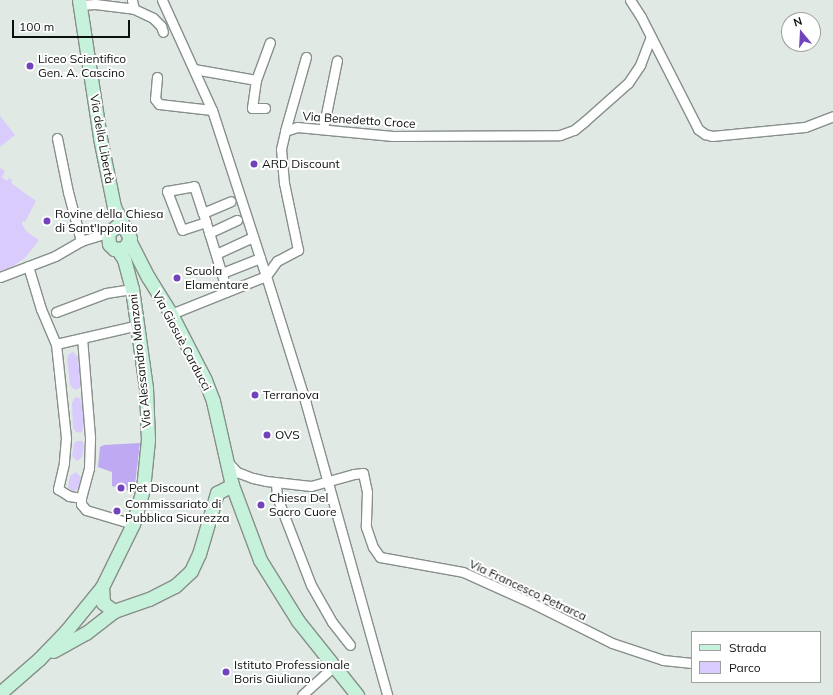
<!DOCTYPE html>
<meta charset="utf-8">
<style>
body{margin:0}
#map{position:relative;width:833px;height:695px;overflow:hidden;background:#e0e9e3;font-family:Mulish,sans-serif}
div>[style]{position:absolute}
[style*='--x']{left:calc(var(--x)*1px);top:calc(var(--y)*1px);width:calc(var(--w)*1px);rotate:calc(var(--a)*1deg)}
.green>*{inset:0;background:#d9ccfd}
.forest>*{inset:0;background:#bea9f2}
.roads{filter:drop-shadow(1px 0 #878f8a) drop-shadow(-1px 0 #878f8a) drop-shadow(0 1px #878f8a) drop-shadow(0 -1px #878f8a)}
.street>*{height:9px;margin:-4.5px;padding:0 4.5px;transform-origin:4.5px;border-radius:4.5px;background:#fff}
.secondary>*{height:13px;margin:-6.5px;padding:0 6.5px;transform-origin:6.5px;border-radius:6.5px;background:#c6f1db}
.dots>*{width:11px;height:11px;translate:-50% -50%;box-sizing:border-box;border:2px solid #fff;border-radius:50%}
span{translate:-50% -50%;white-space:nowrap;text-align:center;line-height:1.15;-webkit-text-stroke:4px #fff;paint-order:stroke}
.poi-label{font-size:12px;color:#0d110e}
.left{translate:0 -50%;text-align:left}
.street-label{font-size:12px;color:#0d110e}
.legend{position:absolute;left:691px;top:631px;width:130px;height:52px;box-sizing:border-box;background:#fff;border:1px solid #9ea09f;margin:0;padding:5px 7px;list-style:none;font-size:12px;color:#0d110e}
.legend li{display:flex;align-items:center;gap:8px;height:20px}
.legend b{width:20px;border:1px solid #9ea09f}
.north{position:absolute;left:781px;top:12px;width:40px;height:40px;box-sizing:border-box;background:#fff;border:1px solid #9ea09f;border-radius:50%;rotate:342deg;font-size:11px;font-weight:700;line-height:16px;text-align:center;color:#0d110e}
.north::after{content:'';display:block;margin:auto;width:14px;height:18px;background:#7244bc;clip-path:polygon(50% 0,100% 100%,50% 72%,0 100%)}
.scale{position:absolute;left:12px;top:20px;width:118px;height:18px;box-sizing:border-box;border:2px solid #0d110e;border-top:0;padding-left:5px;font-size:12px;line-height:14px;white-space:nowrap;color:#0d110e;-webkit-text-stroke:3px #fff;paint-order:stroke}
</style>
<div id="map">
<div class="green">
<i style="clip-path:polygon(0 116px,15px 135px,0 147px)"></i>
<i style="clip-path:polygon(0 168px,5px 171px,2px 177px,7px 181px,9px 178px,12px 180px,11px 183px,36px 201px,25px 222px,22px 221px,23px 226px,27px 232px,39px 240px,25px 258px,10px 268px,0 271px)"></i>
<i style="clip-path:polygon(73px 352px,78px 357px,81px 384px,80px 388px,75px 390px,70px 385px,67px 358px,69px 354px)"></i>
<i style="clip-path:polygon(75px 397px,80px 398px,83px 402px,84px 427px,81px 433px,76px 432px,73px 428px,72px 403px)"></i>
<i style="clip-path:polygon(77px 441px,82px 441px,84px 445px,82px 457px,77px 461px,72px 456px,74px 444px)"></i>
<i style="clip-path:polygon(76px 472px,81px 477px,79px 488px,73px 492px,68px 487px,70px 476px)"></i>
</div>
<div class="forest">
<i style="clip-path:polygon(140px 443px,134px 492px,112px 486px,112px 472px,98px 467px,100px 447px,104px 445px)"></i>
</div>
<div class="roads">
<div class="street">
<i style="--x:162;--y:0;--w:121;--a:65.6"></i>
<i style="--x:212;--y:110;--w:175;--a:72"></i>
<i style="--x:266;--y:276;--w:134;--a:72.6"></i>
<i style="--x:306;--y:404;--w:302;--a:74.4"></i>
<i style="--x:630;--y:0;--w:20;--a:57"></i>
<i style="--x:641;--y:17;--w:126;--a:63"></i>
<i style="--x:698;--y:129;--w:9;--a:36"></i>
<i style="--x:705;--y:134;--w:7;--a:16"></i>
<i style="--x:712;--y:136;--w:93;--a:-5.5"></i>
<i style="--x:805;--y:127;--w:30;--a:-21"></i>
<i style="--x:80;--y:5;--w:15;--a:-4"></i>
<i style="--x:95;--y:4;--w:39;--a:7"></i>
<i style="--x:134;--y:9;--w:9;--a:-103"></i>
<i style="--x:134;--y:9;--w:21;--a:25"></i>
<i style="--x:153;--y:18;--w:11;--a:45"></i>
<i style="--x:161;--y:26;--w:6;--a:72"></i>
<i style="--x:194;--y:69;--w:63;--a:10.1"></i>
<i style="--x:157;--y:77;--w:22;--a:95"></i>
<i style="--x:155;--y:99;--w:6;--a:51"></i>
<i style="--x:159;--y:104;--w:53;--a:6.5"></i>
<i style="--x:265;--y:108;--w:13;--a:180"></i>
<i style="--x:252;--y:108;--w:28;--a:-82"></i>
<i style="--x:256;--y:80;--w:40;--a:-69.8"></i>
<i style="--x:323;--y:129;--w:70;--a:-78.5"></i>
<i style="--x:285;--y:131;--w:77;--a:-74.2"></i>
<i style="--x:57;--y:138;--w:55;--a:78.5"></i>
<i style="--x:68;--y:192;--w:51;--a:75.1"></i>
<i style="--x:203;--y:213;--w:30;--a:-23"></i>
<i style="--x:206;--y:222;--w:25;--a:162"></i>
<i style="--x:182;--y:230;--w:42;--a:-111"></i>
<i style="--x:167;--y:191;--w:27;--a:-10"></i>
<i style="--x:194;--y:186;--w:28;--a:72"></i>
<i style="--x:203;--y:213;--w:82;--a:72.9"></i>
<i style="--x:209;--y:233;--w:31;--a:-25"></i>
<i style="--x:216;--y:254;--w:41;--a:-24.7"></i>
<i style="--x:28;--y:266;--w:45;--a:73.2"></i>
<i style="--x:41;--y:309;--w:38;--a:67"></i>
<i style="--x:56;--y:344;--w:95;--a:83.9"></i>
<i style="--x:66;--y:438;--w:25;--a:95"></i>
<i style="--x:64;--y:463;--w:27;--a:103"></i>
<i style="--x:58;--y:489;--w:13;--a:32"></i>
<i style="--x:69;--y:496;--w:12;--a:9"></i>
<i style="--x:81;--y:498;--w:31;--a:-75"></i>
<i style="--x:89;--y:468;--w:31;--a:-88"></i>
<i style="--x:90;--y:437;--w:99;--a:-94.6"></i>
<i style="--x:222;--y:273;--w:41;--a:-21.5"></i>
<i style="--x:0;--y:277;--w:59;--a:-20.9"></i>
<i style="--x:55;--y:256;--w:30;--a:-30"></i>
<i style="--x:81;--y:241;--w:28;--a:-17"></i>
<i style="--x:56;--y:312;--w:53;--a:-20.8"></i>
<i style="--x:106;--y:293;--w:26;--a:-9"></i>
<i style="--x:171;--y:314;--w:102;--a:-21.8"></i>
<i style="--x:266;--y:276;--w:19;--a:-54"></i>
<i style="--x:277;--y:261;--w:24;--a:-28"></i>
<i style="--x:298;--y:250;--w:68;--a:-101.8"></i>
<i style="--x:284;--y:183;--w:34;--a:-95"></i>
<i style="--x:281;--y:149;--w:18;--a:-77"></i>
<i style="--x:285;--y:131;--w:13;--a:-18"></i>
<i style="--x:297;--y:127;--w:96;--a:5.4"></i>
<i style="--x:393;--y:136;--w:167;--a:-0.3"></i>
<i style="--x:560;--y:135;--w:15;--a:-20"></i>
<i style="--x:574;--y:130;--w:14;--a:-39"></i>
<i style="--x:585;--y:121;--w:57;--a:-41.5"></i>
<i style="--x:628;--y:83;--w:22;--a:-56"></i>
<i style="--x:640;--y:65;--w:30;--a:-69"></i>
<i style="--x:56;--y:344;--w:84;--a:-13"></i>
<i style="--x:227;--y:461;--w:15;--a:48"></i>
<i style="--x:237;--y:472;--w:17;--a:21"></i>
<i style="--x:253;--y:478;--w:13;--a:13"></i>
<i style="--x:266;--y:481;--w:45;--a:6.3"></i>
<i style="--x:311;--y:486;--w:45;--a:-15.6"></i>
<i style="--x:354;--y:474;--w:9;--a:-6"></i>
<i style="--x:363;--y:473;--w:19;--a:78"></i>
<i style="--x:367;--y:492;--w:35;--a:92"></i>
<i style="--x:366;--y:527;--w:21;--a:71"></i>
<i style="--x:373;--y:547;--w:12;--a:55"></i>
<i style="--x:380;--y:557;--w:84;--a:10.2"></i>
<i style="--x:463;--y:572;--w:76;--a:24.2"></i>
<i style="--x:532;--y:603;--w:89;--a:26.6"></i>
<i style="--x:612;--y:643;--w:54;--a:18.4"></i>
<i style="--x:663;--y:660;--w:29;--a:6"></i>
<i style="--x:276;--y:483;--w:14;--a:86"></i>
<i style="--x:277;--y:497;--w:94;--a:68.9"></i>
<i style="--x:311;--y:585;--w:43;--a:60.4"></i>
<i style="--x:332;--y:622;--w:29;--a:52"></i>
<i style="--x:81;--y:498;--w:6;--a:90"></i>
<i style="--x:81;--y:504;--w:8;--a:50"></i>
<i style="--x:86;--y:510;--w:49;--a:16.6"></i>
<i style="--x:302;--y:695;--w:43;--a:-42.2"></i>
</div>
<div class="secondary">
<i style="--x:79;--y:0;--w:140;--a:81.3"></i>
<i style="--x:100;--y:138;--w:70;--a:78.5"></i>
<i style="--x:114;--y:207;--w:35;--a:63"></i>
<i style="--x:130;--y:238;--w:11;--a:117"></i>
<i style="--x:125;--y:248;--w:11;--a:175"></i>
<i style="--x:114;--y:249;--w:7;--a:-135"></i>
<i style="--x:109;--y:244;--w:11;--a:-95"></i>
<i style="--x:108;--y:233;--w:11;--a:-38"></i>
<i style="--x:117;--y:226;--w:8;--a:14"></i>
<i style="--x:130;--y:242;--w:39;--a:63"></i>
<i style="--x:148;--y:277;--w:44;--a:58.1"></i>
<i style="--x:171;--y:314;--w:74;--a:62.7"></i>
<i style="--x:205;--y:380;--w:22;--a:69"></i>
<i style="--x:213;--y:401;--w:86;--a:77.3"></i>
<i style="--x:232;--y:485;--w:80;--a:69.5"></i>
<i style="--x:260;--y:560;--w:72;--a:58.1"></i>
<i style="--x:298;--y:621;--w:95;--a:51.4"></i>
<i style="--x:102;--y:587;--w:16;--a:86"></i>
<i style="--x:103;--y:603;--w:14;--a:36"></i>
<i style="--x:53;--y:651;--w:38;--a:-29"></i>
<i style="--x:86;--y:633;--w:36;--a:-38"></i>
<i style="--x:114;--y:611;--w:37;--a:-19"></i>
<i style="--x:149;--y:599;--w:29;--a:-27"></i>
<i style="--x:175;--y:586;--w:22;--a:-43"></i>
<i style="--x:191;--y:571;--w:19;--a:-65"></i>
<i style="--x:199;--y:554;--w:64;--a:-73.6"></i>
<i style="--x:217;--y:493;--w:17;--a:-28"></i>
<i style="--x:0;--y:693;--w:52;--a:-41.1"></i>
<i style="--x:39;--y:659;--w:39;--a:-46"></i>
<i style="--x:66;--y:631;--w:57;--a:-50.7"></i>
<i style="--x:102;--y:587;--w:70;--a:-63.8"></i>
<i style="--x:133;--y:524;--w:36;--a:-74"></i>
<i style="--x:143;--y:489;--w:49;--a:-84.2"></i>
<i style="--x:148;--y:440;--w:52;--a:-92.2"></i>
<i style="--x:146;--y:388;--w:100;--a:-98"></i>
<i style="--x:132;--y:289;--w:31;--a:-105"></i>
<i style="--x:124;--y:259;--w:11;--a:-124"></i>
</div>
</div>
<div class="dots">
<i style="left:30px;top:66px;background:#7244bc"></i>
<i style="left:254px;top:164px;background:#7244bc"></i>
<i style="left:47px;top:221px;background:#7244bc"></i>
<i style="left:177px;top:278px;background:#7244bc"></i>
<i style="left:255px;top:395px;background:#7244bc"></i>
<i style="left:267px;top:435px;background:#7244bc"></i>
<i style="left:121px;top:488px;background:#7244bc"></i>
<i style="left:261px;top:505px;background:#7244bc"></i>
<i style="left:117px;top:511px;background:#7244bc"></i>
<i style="left:226px;top:672px;background:#7244bc"></i>
</div>
<div class="poi-label">
<span class="left" style="left:38px;top:66px">Liceo Scientifico<br>Gen. A. Cascino</span>
<span class="left" style="left:262px;top:164px">ARD Discount</span>
<span class="left" style="left:55px;top:221px">Rovine della Chiesa<br>di Sant'Ippolito</span>
<span class="left" style="left:185px;top:278px">Scuola<br>Elamentare</span>
<span class="left" style="left:263px;top:395px">Terranova</span>
<span class="left" style="left:275px;top:435px">OVS</span>
<span class="left" style="left:129px;top:488px">Pet Discount</span>
<span class="left" style="left:269px;top:505px">Chiesa Del<br>Sacro Cuore</span>
<span class="left" style="left:125px;top:511px">Commissariato di<br>Pubblica Sicurezza</span>
<span class="left" style="left:234px;top:672px">Istituto Professionale<br>Boris Giuliano</span>
</div>
<div class="street-label">
<span style="left:359px;top:120px;rotate:4deg">Via Benedetto Croce</span>
<span style="left:102px;top:139px;rotate:80deg">Via della Libertà</span>
<span style="left:182px;top:341px;rotate:62deg">Via Giosuè Carducci</span>
<span style="left:140px;top:361px;rotate:-96deg">Via Alessandro Manzoni</span>
<span style="left:528px;top:590px;rotate:25deg">Via Francesco Petrarca</span>
</div>
<ul class="legend">
<li><b style="height:5px;background:#c6f1db"></b>Strada</li>
<li><b style="height:11px;background:#d9ccfd"></b>Parco</li>
</ul>
<div class="north">N</div>
<div class="scale">100 m</div>
</div>
